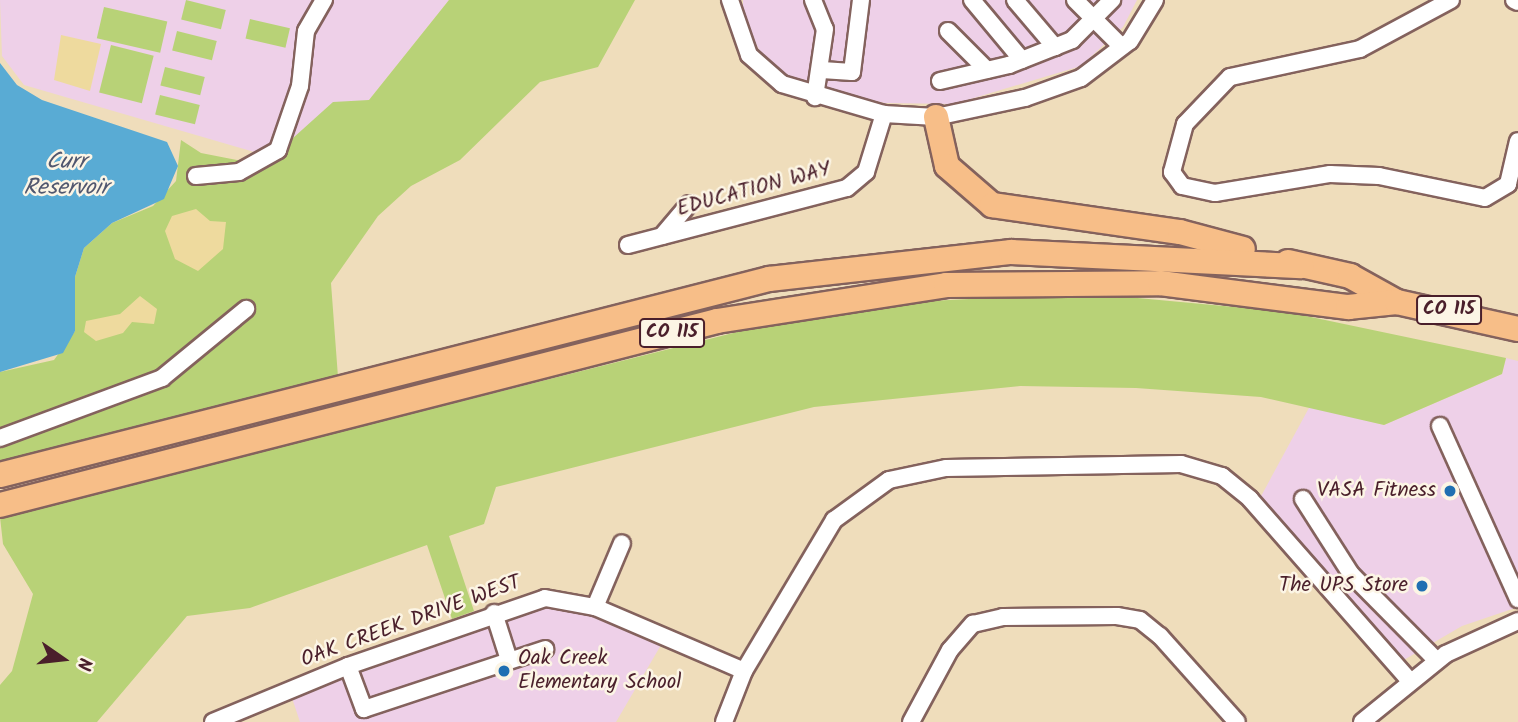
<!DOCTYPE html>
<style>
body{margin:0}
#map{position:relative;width:1518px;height:722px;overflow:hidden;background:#efddbb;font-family:Kalam,sans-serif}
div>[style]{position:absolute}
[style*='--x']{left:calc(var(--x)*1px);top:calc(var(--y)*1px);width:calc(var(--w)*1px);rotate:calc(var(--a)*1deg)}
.built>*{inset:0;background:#eed0e8}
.green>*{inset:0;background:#b8d277;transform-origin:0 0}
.sand>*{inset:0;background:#eeda9e}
.water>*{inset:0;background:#59abd4}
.roads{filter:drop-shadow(2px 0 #84625d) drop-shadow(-2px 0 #84625d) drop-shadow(0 2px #84625d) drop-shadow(0 -2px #84625d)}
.minor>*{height:16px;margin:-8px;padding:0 8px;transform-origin:8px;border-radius:8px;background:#fff}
.highway>*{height:24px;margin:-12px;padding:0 12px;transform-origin:12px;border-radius:12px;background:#f7be88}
.dots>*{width:19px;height:19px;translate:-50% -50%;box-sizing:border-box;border:4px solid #fcf5e5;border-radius:50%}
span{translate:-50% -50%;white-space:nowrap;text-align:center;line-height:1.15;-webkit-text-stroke:5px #fcf5e5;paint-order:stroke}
.shield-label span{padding:2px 5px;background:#fcf5e5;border:2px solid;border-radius:5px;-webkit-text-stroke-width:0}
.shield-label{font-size:19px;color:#4a1f2b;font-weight:700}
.street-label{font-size:21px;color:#4a1f2b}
.poi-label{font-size:21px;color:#4a1f2b}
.right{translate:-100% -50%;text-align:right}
.left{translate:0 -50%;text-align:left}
.water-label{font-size:23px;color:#50576f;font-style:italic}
.north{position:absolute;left:28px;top:624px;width:70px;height:70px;-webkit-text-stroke:5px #fcf5e5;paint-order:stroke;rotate:104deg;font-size:19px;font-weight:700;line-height:28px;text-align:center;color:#4a1f2b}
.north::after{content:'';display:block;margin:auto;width:24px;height:32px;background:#4a1f2b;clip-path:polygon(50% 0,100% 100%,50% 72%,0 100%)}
</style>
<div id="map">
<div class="built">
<i style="clip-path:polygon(0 0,449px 0,369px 100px,275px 158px,24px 85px,2px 56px)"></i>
<i style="clip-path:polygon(743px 0,1137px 0,1123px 27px,1081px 66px,954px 104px,885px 103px,804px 88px,763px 58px,743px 17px)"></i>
<i style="clip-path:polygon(1506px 358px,1518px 361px,1518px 607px,1462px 626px,1402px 661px,1260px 498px,1310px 406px,1384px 425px,1502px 374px)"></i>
<i style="clip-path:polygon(552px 607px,585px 613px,661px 645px,616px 722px,300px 722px,292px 698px,533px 608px)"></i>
</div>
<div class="green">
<i style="left:186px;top:0;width:41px;height:20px;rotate:14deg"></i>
<i style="clip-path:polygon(449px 0,635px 0,598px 67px,540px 82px,460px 160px,411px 186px,378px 216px,331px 283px,338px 377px,0 464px,0 372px,54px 360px,75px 331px,75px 277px,84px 248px,112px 223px,153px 206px,176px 181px,181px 140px,201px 153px,263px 165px,333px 102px,369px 100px)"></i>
<i style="left:104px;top:7px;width:65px;height:32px;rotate:13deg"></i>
<i style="left:250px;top:19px;width:41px;height:20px;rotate:13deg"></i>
<i style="left:177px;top:31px;width:41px;height:20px;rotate:14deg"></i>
<i style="left:111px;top:45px;width:44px;height:49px;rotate:14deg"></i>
<i style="left:165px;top:67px;width:41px;height:19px;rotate:14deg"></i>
<i style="left:160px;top:95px;width:41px;height:20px;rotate:14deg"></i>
<i style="clip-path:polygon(1084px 293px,1287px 312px,1506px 358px,1502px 374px,1384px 425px,1261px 397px,1136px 388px,1020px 386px,814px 407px,496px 487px,484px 524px,449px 536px,474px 611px,452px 619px,427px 545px,250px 608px,187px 616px,97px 722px,0 722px,0 685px,12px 671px,33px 594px,3px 544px,0 517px,785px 320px,910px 302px)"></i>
</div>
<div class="sand">
<i style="clip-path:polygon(61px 35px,101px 44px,90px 91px,54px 80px)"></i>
<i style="clip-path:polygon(196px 209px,210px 221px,226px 222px,223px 249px,198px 271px,175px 259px,165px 231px,172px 216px)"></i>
<i style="clip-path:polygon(140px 296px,157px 309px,154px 324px,132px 322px,123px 333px,96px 341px,84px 332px,86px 321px,120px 314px)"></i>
</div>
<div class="water">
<i style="clip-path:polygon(0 63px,17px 85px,42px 100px,167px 142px,178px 166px,164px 199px,112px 223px,84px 248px,75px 277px,75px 331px,63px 353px,0 372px)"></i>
</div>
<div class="roads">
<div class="minor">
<i style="--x:730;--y:0;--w:58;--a:70.9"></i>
<i style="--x:749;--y:55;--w:44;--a:41.3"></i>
<i style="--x:782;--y:84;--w:106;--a:16.4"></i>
<i style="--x:884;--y:114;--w:52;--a:3.3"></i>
<i style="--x:936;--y:117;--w:91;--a:-12.1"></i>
<i style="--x:1025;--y:98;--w:59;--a:-19.7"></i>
<i style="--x:1081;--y:78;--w:61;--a:-37.1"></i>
<i style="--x:1130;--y:41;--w:48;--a:-58.6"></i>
<i style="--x:813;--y:0;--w:31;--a:68"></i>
<i style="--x:825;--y:29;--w:69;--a:98.4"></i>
<i style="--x:972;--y:0;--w:78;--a:50.2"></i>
<i style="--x:1015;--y:0;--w:62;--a:49.6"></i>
<i style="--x:1075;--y:0;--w:66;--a:45"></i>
<i style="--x:1451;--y:0;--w:103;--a:151.7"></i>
<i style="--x:1360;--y:49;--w:133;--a:167.8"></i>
<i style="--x:1230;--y:77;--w:65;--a:133.8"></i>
<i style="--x:1185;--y:124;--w:50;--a:105.2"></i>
<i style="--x:1172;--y:172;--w:17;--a:54"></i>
<i style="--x:1182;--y:186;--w:34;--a:12"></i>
<i style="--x:1215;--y:193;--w:117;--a:-9.4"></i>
<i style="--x:1330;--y:174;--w:49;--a:2.3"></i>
<i style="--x:1379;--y:176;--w:108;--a:11.7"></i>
<i style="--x:1485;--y:198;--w:27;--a:-31"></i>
<i style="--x:1508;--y:184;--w:44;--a:-76.9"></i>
<i style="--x:1514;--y:0;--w:4;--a:27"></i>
<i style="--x:948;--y:31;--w:55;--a:45"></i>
<i style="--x:822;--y:70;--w:30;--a:4"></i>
<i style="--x:852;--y:72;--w:73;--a:-82.9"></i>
<i style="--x:940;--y:81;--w:71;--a:-13.1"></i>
<i style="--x:1009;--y:65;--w:68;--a:-21.6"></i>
<i style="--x:1072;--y:40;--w:57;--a:-45"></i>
<i style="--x:196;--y:176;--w:43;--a:-5.3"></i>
<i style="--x:239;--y:172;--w:45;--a:-29.4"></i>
<i style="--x:278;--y:150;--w:68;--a:-71"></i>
<i style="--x:300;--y:86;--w:55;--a:-83.8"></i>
<i style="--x:306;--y:31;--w:36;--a:-60"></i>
<i style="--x:662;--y:236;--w:42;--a:-49.8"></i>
<i style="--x:628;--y:245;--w:226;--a:-14.6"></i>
<i style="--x:847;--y:188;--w:25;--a:-40"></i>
<i style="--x:866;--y:172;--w:61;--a:-72.8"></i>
<i style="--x:1440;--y:426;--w:190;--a:65.7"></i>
<i style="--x:0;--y:438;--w:173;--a:-20.3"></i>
<i style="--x:162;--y:378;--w:109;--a:-39.4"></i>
<i style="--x:1303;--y:499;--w:89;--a:57.4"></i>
<i style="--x:1351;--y:574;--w:121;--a:45.3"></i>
<i style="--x:595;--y:607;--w:69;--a:-67.1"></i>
<i style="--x:494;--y:613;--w:49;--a:72.3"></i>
<i style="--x:348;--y:666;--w:46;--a:69.6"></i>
<i style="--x:364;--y:709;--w:191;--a:-18.3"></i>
<i style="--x:213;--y:722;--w:146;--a:-22.5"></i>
<i style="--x:348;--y:666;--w:208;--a:-19"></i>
<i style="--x:545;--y:598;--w:51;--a:10.2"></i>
<i style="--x:595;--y:607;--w:162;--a:23.2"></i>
<i style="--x:724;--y:722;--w:55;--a:-68.6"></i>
<i style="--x:744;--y:671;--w:176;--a:-59.2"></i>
<i style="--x:834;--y:520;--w:68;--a:-36"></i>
<i style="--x:889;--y:480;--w:58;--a:-11.9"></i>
<i style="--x:946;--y:468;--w:235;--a:-1"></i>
<i style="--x:1181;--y:464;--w:43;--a:16.3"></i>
<i style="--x:1222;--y:476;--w:36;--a:39"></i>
<i style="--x:1250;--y:499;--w:241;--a:48.7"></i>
<i style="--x:911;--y:722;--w:82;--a:-61.6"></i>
<i style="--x:950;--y:650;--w:35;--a:-49"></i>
<i style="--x:973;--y:624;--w:31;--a:-13"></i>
<i style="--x:1003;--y:617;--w:114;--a:-0.5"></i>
<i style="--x:1117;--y:616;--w:23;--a:10"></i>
<i style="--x:1140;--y:620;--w:26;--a:39"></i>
<i style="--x:1160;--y:636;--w:115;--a:48.2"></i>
<i style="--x:1362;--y:722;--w:108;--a:-39"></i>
<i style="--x:1446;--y:654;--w:79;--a:-24.6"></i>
</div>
<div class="highway">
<i style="--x:936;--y:117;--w:50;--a:77.3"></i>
<i style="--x:947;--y:166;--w:60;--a:40.9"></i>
<i style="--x:992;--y:205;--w:190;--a:8.2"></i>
<i style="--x:1180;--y:232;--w:65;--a:15.1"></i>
<i style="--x:1288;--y:262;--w:64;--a:12.7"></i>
<i style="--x:1350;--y:276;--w:54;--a:29"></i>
<i style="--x:0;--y:475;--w:794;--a:-14.3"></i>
<i style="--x:769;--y:279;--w:244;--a:-6.4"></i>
<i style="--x:1011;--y:252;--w:291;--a:2.8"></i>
<i style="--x:0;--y:505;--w:740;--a:-14.39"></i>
<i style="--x:717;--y:321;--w:232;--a:-8.9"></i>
<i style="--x:946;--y:285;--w:214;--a:-0.5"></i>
<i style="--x:1160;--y:283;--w:190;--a:7.3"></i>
<i style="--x:1348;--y:307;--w:49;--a:-5.8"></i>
<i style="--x:1397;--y:302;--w:124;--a:12.6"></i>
</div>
</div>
<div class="dots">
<i style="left:1450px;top:491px;background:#1f6fb2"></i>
<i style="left:1422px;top:586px;background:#1f6fb2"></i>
<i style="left:504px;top:671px;background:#1f6fb2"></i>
</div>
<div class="shield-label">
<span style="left:1449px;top:310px">CO 115</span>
<span style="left:672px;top:333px">CO 115</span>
</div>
<div class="street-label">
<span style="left:754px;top:190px;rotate:-15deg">EDUCATION WAY</span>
<span style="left:411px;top:622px;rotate:-20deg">OAK CREEK DRIVE WEST</span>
</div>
<div class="poi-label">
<span class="right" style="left:1436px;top:491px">VASA Fitness</span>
<span class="right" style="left:1408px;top:586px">The UPS Store</span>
<span class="left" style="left:518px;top:671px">Oak Creek<br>Elementary School</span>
</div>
<div class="water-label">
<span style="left:66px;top:175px">Curr<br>Reservoir</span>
</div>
<div class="north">N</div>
</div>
